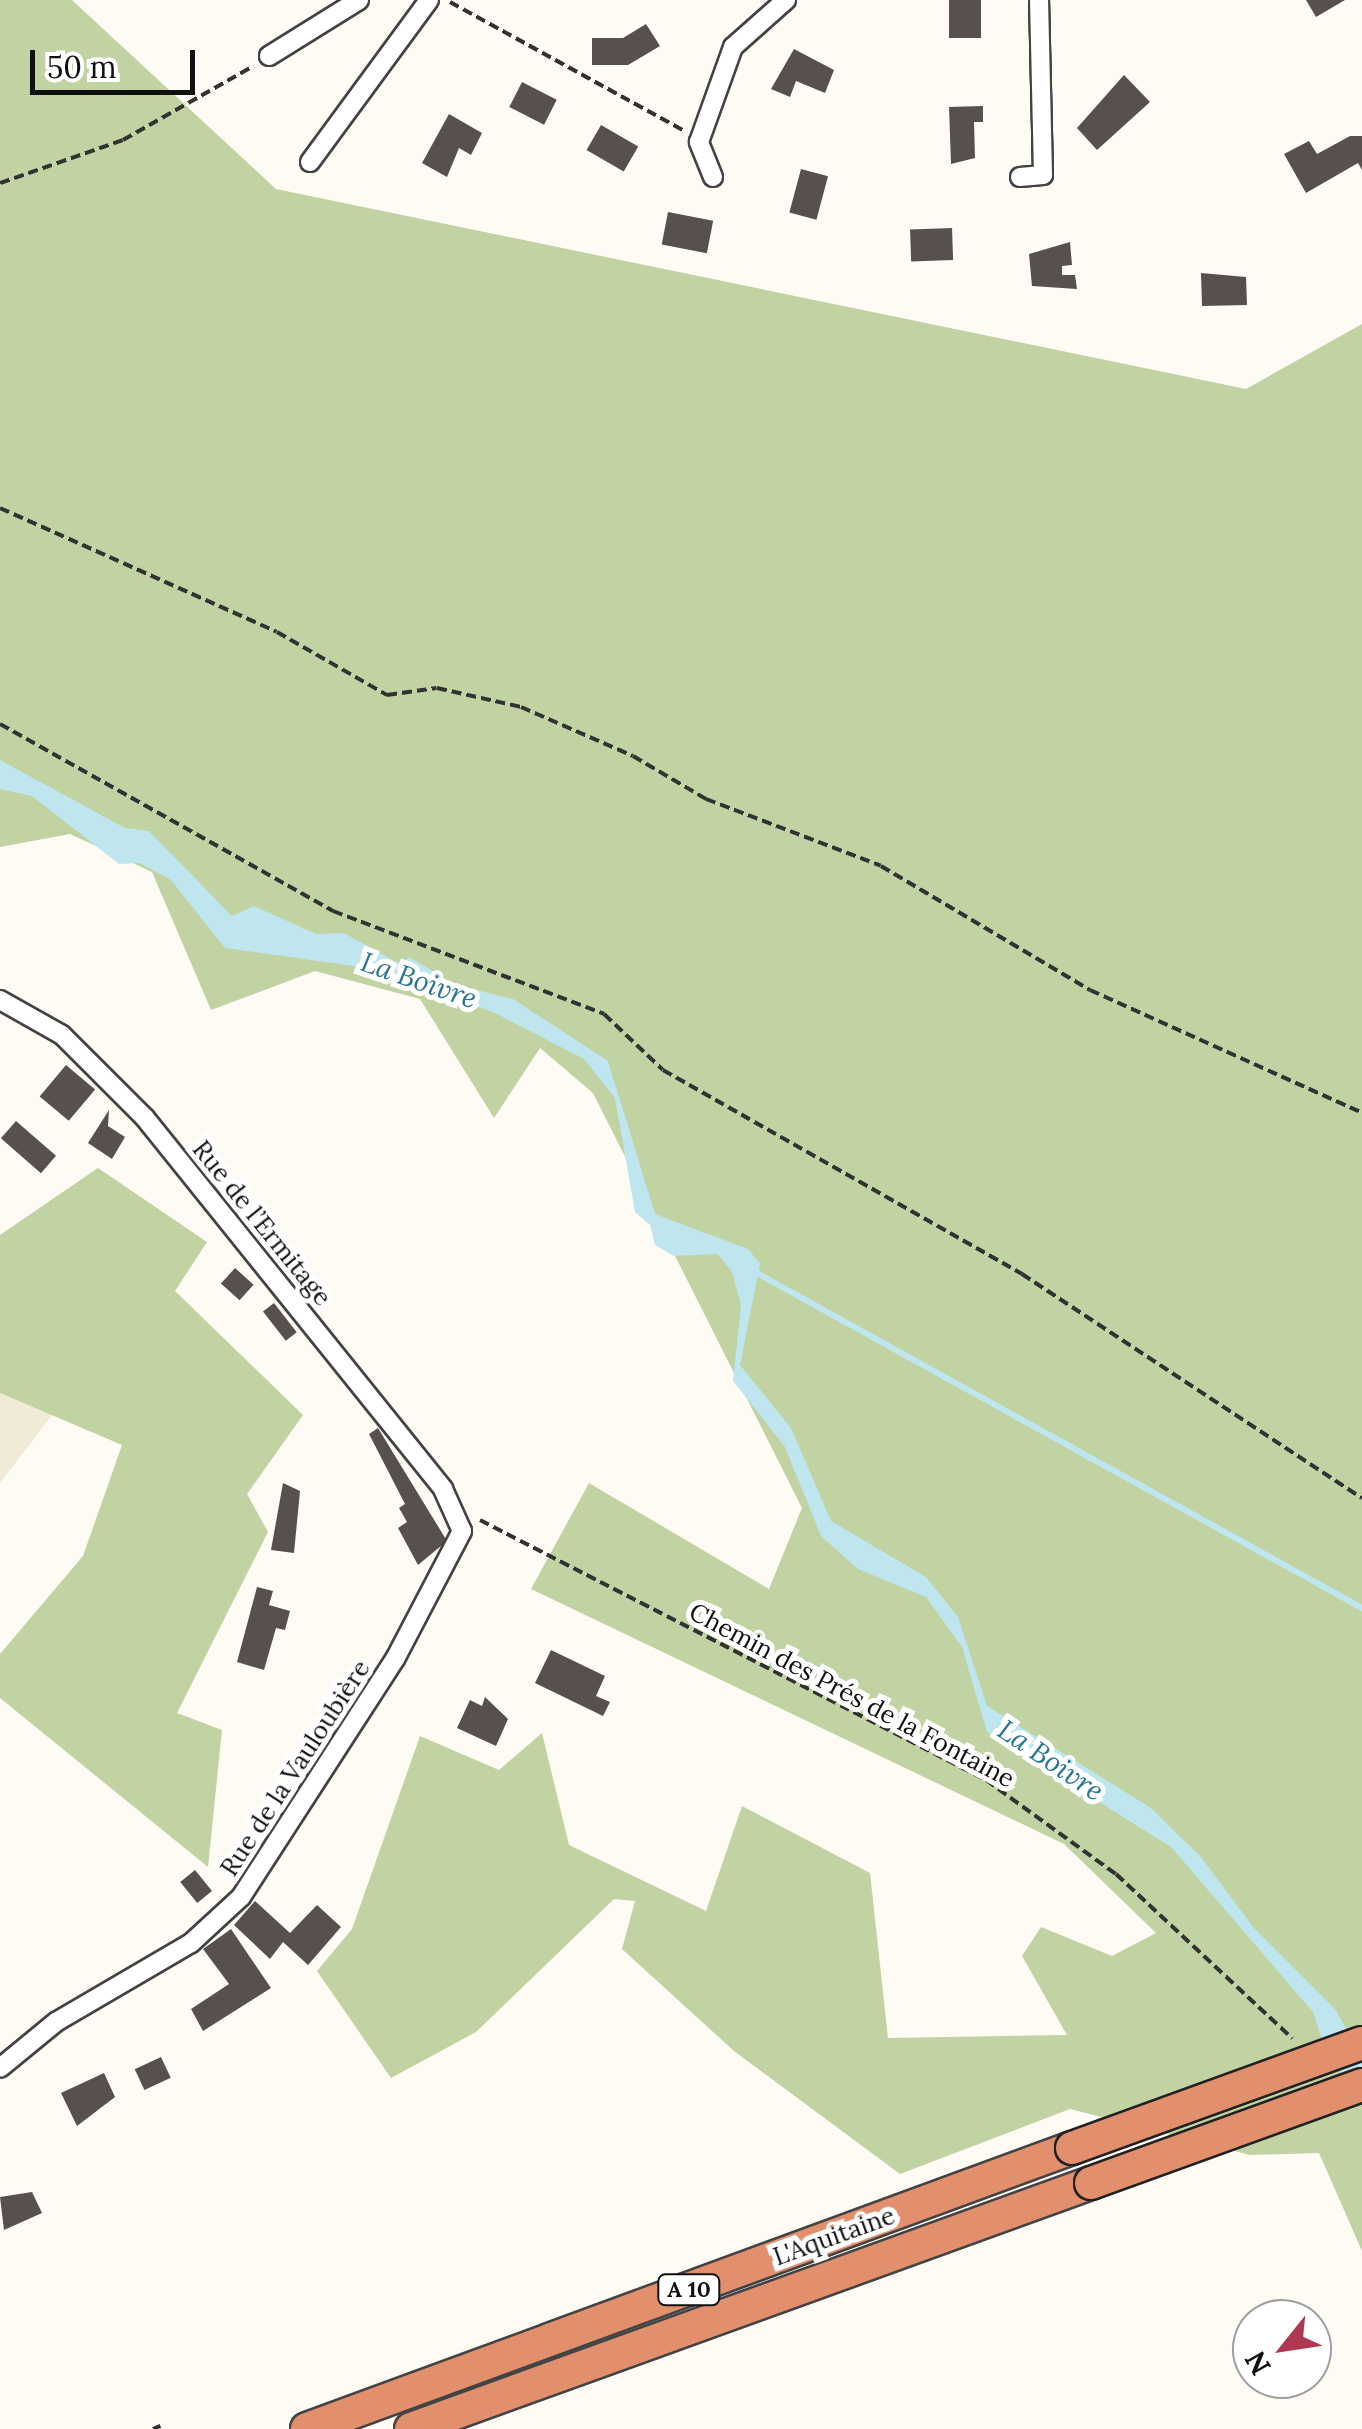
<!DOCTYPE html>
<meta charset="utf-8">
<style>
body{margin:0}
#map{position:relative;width:1362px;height:2429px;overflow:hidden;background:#fefaf4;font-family:Lora,serif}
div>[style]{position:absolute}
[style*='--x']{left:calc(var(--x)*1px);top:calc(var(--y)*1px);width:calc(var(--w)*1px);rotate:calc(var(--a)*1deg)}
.farmland>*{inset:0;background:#f1ead7}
.forest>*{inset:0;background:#c1d3a3}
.water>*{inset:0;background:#bfe5ef}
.stream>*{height:6px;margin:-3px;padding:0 3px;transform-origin:3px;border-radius:3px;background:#bfe5ef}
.building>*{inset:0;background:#57504e;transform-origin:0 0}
.path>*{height:4px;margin-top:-2px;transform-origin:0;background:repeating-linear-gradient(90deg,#323232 0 10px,transparent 0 15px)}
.roads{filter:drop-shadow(2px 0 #434343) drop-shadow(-2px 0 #434343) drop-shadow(0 2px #434343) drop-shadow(0 -2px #434343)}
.minor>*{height:18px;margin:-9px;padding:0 9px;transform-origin:9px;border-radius:9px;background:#fff}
.motorway>*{height:32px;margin:-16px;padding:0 16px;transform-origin:16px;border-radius:16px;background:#e28f6e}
.bridges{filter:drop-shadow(2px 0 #212121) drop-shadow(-2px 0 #212121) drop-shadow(0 2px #212121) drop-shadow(0 -2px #212121)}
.motorway-bridge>*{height:32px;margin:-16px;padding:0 16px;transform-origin:16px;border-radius:16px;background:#e28f6e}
span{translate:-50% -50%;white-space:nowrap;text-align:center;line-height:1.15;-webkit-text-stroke:10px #fff;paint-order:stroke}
.shield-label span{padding:2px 8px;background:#fff;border:2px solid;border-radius:8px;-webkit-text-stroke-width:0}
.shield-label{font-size:22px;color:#101010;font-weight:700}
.street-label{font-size:25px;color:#101010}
.water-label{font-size:28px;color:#287693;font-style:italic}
.north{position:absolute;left:1232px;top:2299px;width:100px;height:100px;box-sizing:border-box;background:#fff;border:2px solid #9f9f9f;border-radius:50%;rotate:240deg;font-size:28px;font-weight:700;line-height:40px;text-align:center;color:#101010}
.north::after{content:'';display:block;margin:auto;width:35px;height:45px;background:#af3953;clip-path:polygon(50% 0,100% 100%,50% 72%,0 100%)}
.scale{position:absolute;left:30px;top:50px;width:165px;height:45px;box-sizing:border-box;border:5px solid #101010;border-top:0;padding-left:12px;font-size:30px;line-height:35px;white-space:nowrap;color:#101010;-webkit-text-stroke:8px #fff;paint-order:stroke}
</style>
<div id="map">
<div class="farmland">
<i style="clip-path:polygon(0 1393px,52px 1415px,0 1483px)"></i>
</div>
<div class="forest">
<i style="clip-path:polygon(0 0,72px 0,276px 189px,1246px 389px,1362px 324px,1362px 2251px,1319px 2153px,1250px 2155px,1070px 2109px,900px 2174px,734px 2051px,622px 1949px,635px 1901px,614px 1899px,476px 2032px,391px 2078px,317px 1971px,352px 1929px,420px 1736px,499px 1770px,542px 1733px,569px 1845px,706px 1911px,742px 1806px,870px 1873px,888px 2038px,1067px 2035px,1022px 1956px,1041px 1927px,1112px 1956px,1156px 1933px,1064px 1844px,531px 1589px,589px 1483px,769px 1589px,802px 1508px,593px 1093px,540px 1048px,494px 1118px,420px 999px,315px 971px,211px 1010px,152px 872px,70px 834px,0 847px)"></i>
<i style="clip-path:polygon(98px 1168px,207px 1242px,175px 1291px,303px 1415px,247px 1494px,268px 1532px,177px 1713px,222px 1730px,208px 1867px,0 1698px,0 1654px,83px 1556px,122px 1445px,0 1393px,0 1235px)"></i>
</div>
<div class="water">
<i style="clip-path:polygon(0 760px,125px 828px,149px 831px,232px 916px,254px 906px,316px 934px,344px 933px,402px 965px,409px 957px,456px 985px,513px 999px,608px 1061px,655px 1214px,748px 1249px,760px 1264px,740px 1365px,791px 1428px,831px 1521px,926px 1577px,958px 1617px,987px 1706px,1151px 1808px,1201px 1857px,1253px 1927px,1335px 2009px,1362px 2056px,1362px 2102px,1326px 2052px,1313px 2012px,1171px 1847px,987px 1732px,962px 1647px,926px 1597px,858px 1569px,821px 1536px,785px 1447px,733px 1381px,741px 1305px,732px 1272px,718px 1254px,674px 1256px,655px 1245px,650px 1225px,635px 1212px,615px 1098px,584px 1059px,493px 1012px,361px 967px,225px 948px,171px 880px,139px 863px,119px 864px,32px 796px,0 789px)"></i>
</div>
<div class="stream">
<i style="--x:755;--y:1272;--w:694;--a:28.97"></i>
</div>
<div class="building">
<i style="left:949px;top:0;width:32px;height:38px"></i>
<i style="clip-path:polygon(1306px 0,1345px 0,1316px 17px)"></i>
<i style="clip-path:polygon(646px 24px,660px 46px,628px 65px,592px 65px,592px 38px,623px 38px)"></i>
<i style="clip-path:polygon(794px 49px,834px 70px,825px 93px,796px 81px,790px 97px,771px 89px)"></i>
<i style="clip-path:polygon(1124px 75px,1150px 102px,1097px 150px,1077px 128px)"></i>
<i style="left:522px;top:82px;width:39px;height:28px;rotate:27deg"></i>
<i style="clip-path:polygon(983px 106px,983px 122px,974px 122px,975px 158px,951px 164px,949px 107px)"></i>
<i style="clip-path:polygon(449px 114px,482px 133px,471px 155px,459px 148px,447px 177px,422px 163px)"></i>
<i style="left:601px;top:125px;width:43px;height:29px;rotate:30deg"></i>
<i style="clip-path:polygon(1350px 136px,1362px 136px,1362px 170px,1358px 163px,1306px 193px,1284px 154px,1309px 141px,1317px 154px)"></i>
<i style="left:801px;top:169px;width:28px;height:45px;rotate:15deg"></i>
<i style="left:668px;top:212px;width:46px;height:33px;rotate:11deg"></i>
<i style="left:952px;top:228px;width:32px;height:42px;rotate:88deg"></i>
<i style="clip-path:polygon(1070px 242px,1072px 265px,1062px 266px,1062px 275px,1075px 275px,1077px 289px,1032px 286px,1029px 254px)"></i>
<i style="clip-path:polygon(1201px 273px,1246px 277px,1247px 305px,1202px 306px)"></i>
<i style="left:66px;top:1065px;width:38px;height:41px;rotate:40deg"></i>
<i style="clip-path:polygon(109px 1110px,108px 1126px,125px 1137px,112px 1159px,88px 1143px)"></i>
<i style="left:16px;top:1121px;width:53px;height:23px;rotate:41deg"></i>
<i style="left:235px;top:1268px;width:25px;height:21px;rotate:42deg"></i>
<i style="left:274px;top:1303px;width:37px;height:14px;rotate:52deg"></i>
<i style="clip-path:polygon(378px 1428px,447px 1541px,418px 1565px,398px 1528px,407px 1522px,399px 1508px,405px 1504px,369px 1434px)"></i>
<i style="clip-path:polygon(283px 1483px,300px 1491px,294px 1553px,271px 1550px)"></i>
<i style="clip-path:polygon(257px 1587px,273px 1591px,269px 1605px,290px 1611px,285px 1630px,276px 1628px,264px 1670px,237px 1662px)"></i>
<i style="clip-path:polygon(551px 1650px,605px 1676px,596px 1696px,610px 1702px,603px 1716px,535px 1683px)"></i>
<i style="clip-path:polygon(485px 1697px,508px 1719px,496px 1746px,457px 1728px,470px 1700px,482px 1706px)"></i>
<i style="left:195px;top:1870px;width:27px;height:19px;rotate:51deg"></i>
<i style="clip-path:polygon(255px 1901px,290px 1933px,317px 1905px,341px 1927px,308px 1965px,283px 1942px,270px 1959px,234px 1925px)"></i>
<i style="clip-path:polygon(231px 1929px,271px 1988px,203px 2031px,191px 2009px,229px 1984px,203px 1949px)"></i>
<i style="left:161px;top:2057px;width:23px;height:29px;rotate:65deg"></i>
<i style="clip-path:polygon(104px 2073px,115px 2097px,77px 2126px,61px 2093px)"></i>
<i style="clip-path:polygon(32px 2192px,42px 2213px,4px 2230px,0 2197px)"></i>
</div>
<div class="path">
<i style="--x:450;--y:2;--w:266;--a:28.8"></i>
<i style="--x:0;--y:183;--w:130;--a:-19.3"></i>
<i style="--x:123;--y:140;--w:150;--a:-29.6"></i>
<i style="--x:0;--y:508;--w:303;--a:24.1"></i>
<i style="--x:277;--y:632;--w:127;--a:29.8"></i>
<i style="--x:387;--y:695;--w:50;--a:-8"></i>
<i style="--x:437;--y:688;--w:86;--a:12.7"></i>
<i style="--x:521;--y:707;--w:122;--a:23.6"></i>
<i style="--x:633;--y:756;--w:85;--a:30.5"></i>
<i style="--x:706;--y:799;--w:187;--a:20.9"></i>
<i style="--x:881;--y:866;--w:243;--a:30.7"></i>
<i style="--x:1090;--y:990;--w:299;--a:24.3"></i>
<i style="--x:0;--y:724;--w:382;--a:29.3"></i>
<i style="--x:333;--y:911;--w:290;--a:20.8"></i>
<i style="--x:604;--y:1014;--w:81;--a:43.5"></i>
<i style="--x:663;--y:1070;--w:413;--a:29.6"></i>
<i style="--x:1022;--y:1274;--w:407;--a:33.4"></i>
<i style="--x:480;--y:1520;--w:569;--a:27.2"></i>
<i style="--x:986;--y:1780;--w:160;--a:35.9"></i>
<i style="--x:1116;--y:1874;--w:241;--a:43"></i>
<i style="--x:153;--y:2429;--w:8;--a:-23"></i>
</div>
<div class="roads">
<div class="minor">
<i style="--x:269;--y:56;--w:106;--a:-31.9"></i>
<i style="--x:310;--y:162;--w:201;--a:-53.7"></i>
<i style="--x:713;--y:177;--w:38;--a:-112"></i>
<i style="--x:699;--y:142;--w:101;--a:-70.3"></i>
<i style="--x:733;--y:47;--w:71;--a:-41.6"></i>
<i style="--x:1020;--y:177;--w:23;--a:-5"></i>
<i style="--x:1043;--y:175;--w:175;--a:-91.3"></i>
<i style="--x:0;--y:1000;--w:71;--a:29.4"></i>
<i style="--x:62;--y:1035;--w:117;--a:45"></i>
<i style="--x:145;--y:1118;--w:476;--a:51.2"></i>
<i style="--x:443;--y:1489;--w:46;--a:65.7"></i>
<i style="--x:462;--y:1531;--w:144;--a:117.6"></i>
<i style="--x:395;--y:1659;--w:283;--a:122.9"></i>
<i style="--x:241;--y:1897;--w:68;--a:137.4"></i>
<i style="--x:191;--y:1943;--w:156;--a:149.7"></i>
<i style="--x:56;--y:2022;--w:72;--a:140.6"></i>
</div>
<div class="motorway">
<i style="--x:307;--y:2429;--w:815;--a:-20.17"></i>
<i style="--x:411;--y:2429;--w:723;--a:-19.89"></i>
</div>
</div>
<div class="bridges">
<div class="motorway-bridge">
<i style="--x:1072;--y:2148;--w:308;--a:-19.9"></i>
<i style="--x:1091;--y:2183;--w:288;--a:-19.9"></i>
</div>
</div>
<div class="shield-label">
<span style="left:689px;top:2290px">A 10</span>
</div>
<div class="street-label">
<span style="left:262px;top:1223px;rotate:51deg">Rue de l’Ermitage</span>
<span style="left:852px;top:1695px;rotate:28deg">Chemin des Prés de la Fontaine</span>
<span style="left:295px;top:1768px;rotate:-57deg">Rue de la Vauloubière</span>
<span style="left:834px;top:2236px;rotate:-20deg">L'Aquitaine</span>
</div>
<div class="water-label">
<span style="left:419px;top:980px;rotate:19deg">La Boivre</span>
<span style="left:1051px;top:1760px;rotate:34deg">La Boivre</span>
</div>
<div class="north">N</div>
<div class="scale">50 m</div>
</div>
